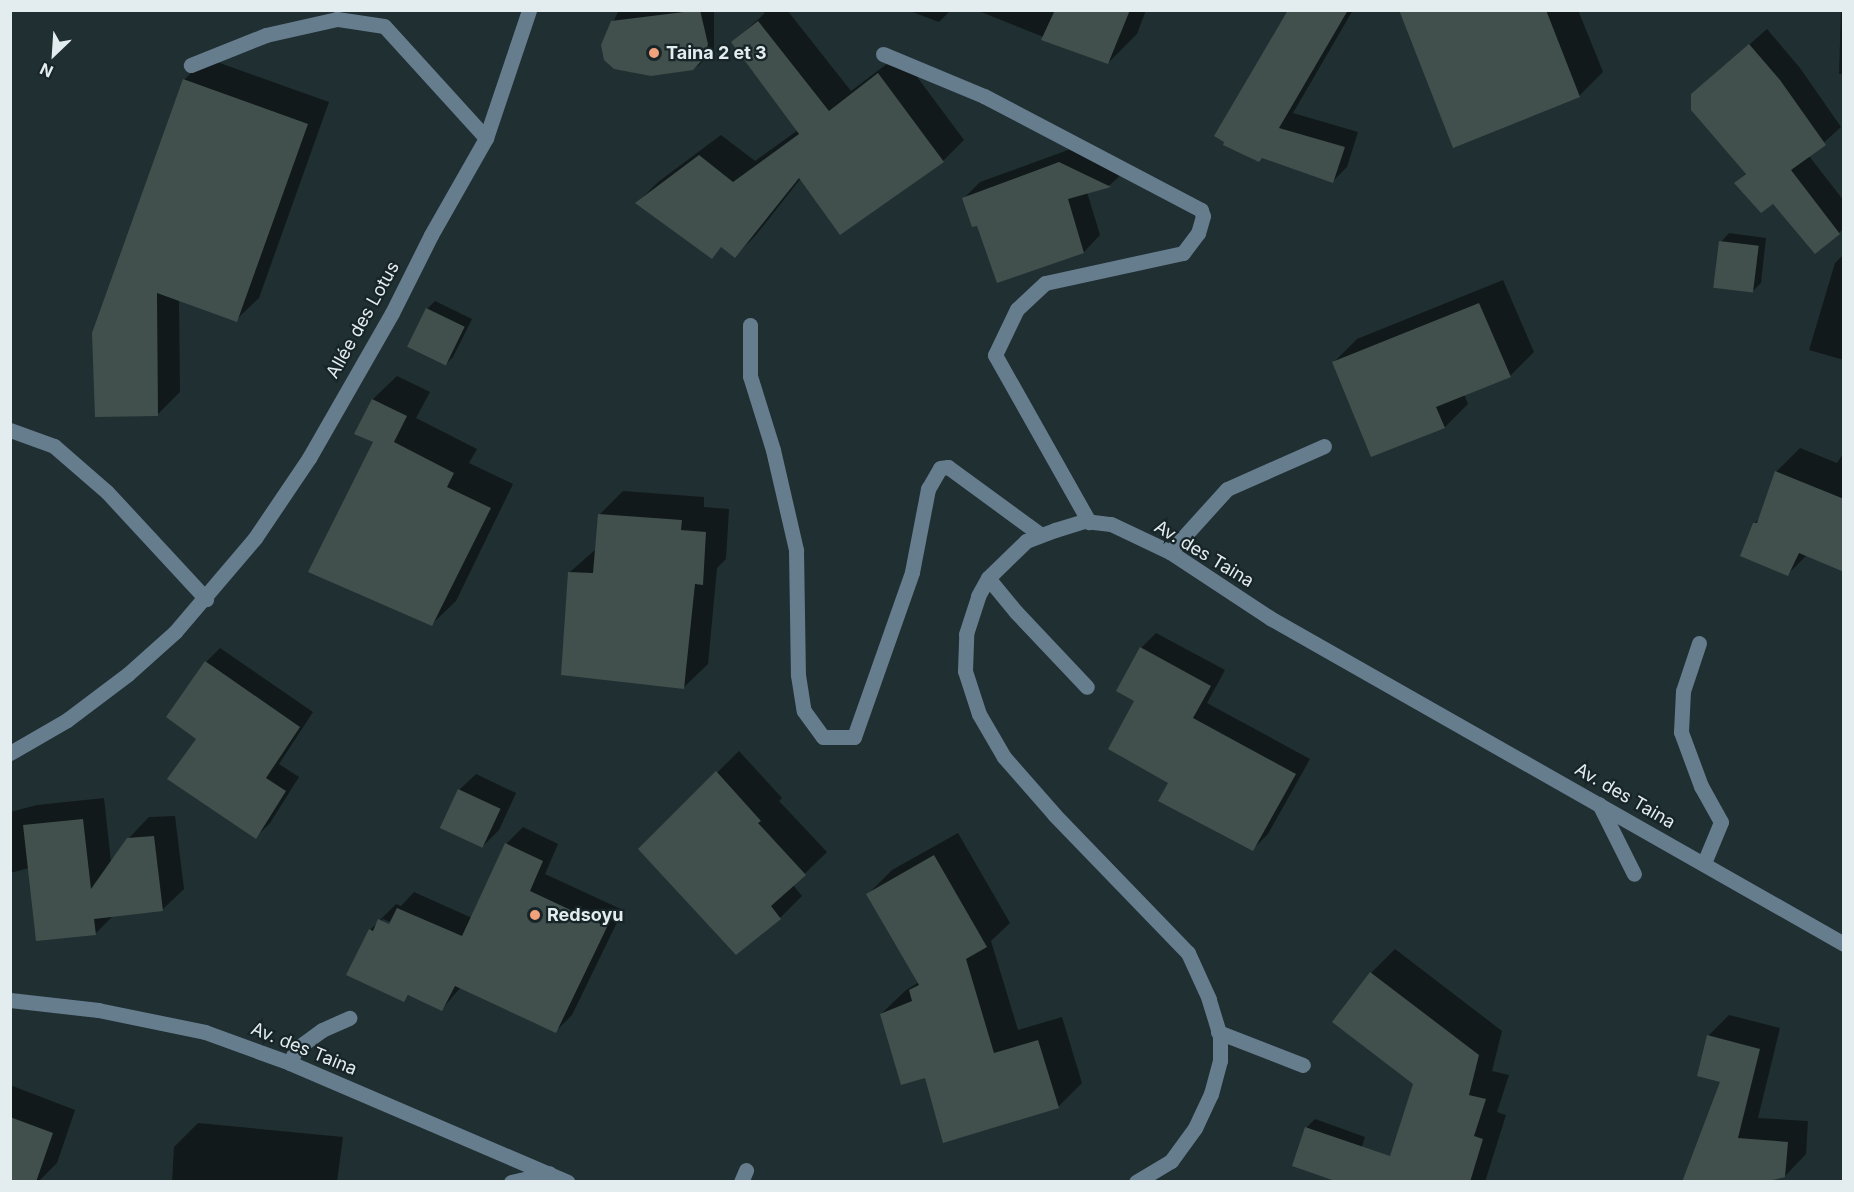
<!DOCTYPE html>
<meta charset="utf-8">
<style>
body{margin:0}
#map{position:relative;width:1854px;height:1192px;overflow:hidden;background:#202f32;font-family:Inter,sans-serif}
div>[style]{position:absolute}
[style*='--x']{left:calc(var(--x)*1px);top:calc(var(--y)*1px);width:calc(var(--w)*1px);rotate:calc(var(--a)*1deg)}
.shadow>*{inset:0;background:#0007}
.building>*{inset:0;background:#41504c;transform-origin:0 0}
.minor>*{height:15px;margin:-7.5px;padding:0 7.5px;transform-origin:7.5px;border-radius:7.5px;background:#667d8e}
.dots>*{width:16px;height:16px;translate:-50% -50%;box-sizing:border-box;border:3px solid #172528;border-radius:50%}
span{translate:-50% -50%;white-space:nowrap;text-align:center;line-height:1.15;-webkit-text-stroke:4.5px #172528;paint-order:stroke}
.poi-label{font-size:18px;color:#e3ecee;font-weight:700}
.left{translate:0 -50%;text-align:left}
.street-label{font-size:18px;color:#e3ecee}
.frame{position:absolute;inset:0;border:12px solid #e3ecee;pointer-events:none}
.north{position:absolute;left:24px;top:24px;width:60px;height:60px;-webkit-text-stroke:4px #172528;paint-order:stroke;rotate:205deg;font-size:16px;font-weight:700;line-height:24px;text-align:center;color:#e3ecee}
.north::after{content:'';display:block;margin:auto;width:21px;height:27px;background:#e3ecee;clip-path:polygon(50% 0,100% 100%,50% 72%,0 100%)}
</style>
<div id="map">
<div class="shadow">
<i style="clip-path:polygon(619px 10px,714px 10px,714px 50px,698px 66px,651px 75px,602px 45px)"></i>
<i style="clip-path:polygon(759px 10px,787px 10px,851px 91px,900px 54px,964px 140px,943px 161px,801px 178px,756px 235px,735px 256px,722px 246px,711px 257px,638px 202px,658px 182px,721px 135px,755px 161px,798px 130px,733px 42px,765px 13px)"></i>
<i style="clip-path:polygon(907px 10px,951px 10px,939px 22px)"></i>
<i style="clip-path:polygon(976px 10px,1146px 10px,1137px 34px,1108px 63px)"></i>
<i style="clip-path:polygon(1290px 10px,1353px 10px,1293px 113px,1358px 132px,1347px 167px,1333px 181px,1226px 141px)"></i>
<i style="clip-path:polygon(1400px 10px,1578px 10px,1603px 72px,1579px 96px)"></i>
<i style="clip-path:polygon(1841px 10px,1844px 10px,1844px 74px,1839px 74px)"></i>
<i style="clip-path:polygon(1767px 29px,1800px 68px,1841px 127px,1809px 156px,1844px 201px,1844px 228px,1839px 233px,1736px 183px,1747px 172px,1692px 95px)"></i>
<i style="clip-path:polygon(206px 58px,329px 102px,259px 298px,236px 320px,179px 299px,180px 392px,158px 414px,97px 415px,184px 80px)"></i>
<i style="clip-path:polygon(1076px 147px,1126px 170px,1110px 185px,1087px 192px,1100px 235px,1084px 252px,998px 281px,978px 224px,964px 198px,980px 182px)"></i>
<i style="clip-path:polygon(1729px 233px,1766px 238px,1761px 283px,1753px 291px,1721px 242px)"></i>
<i style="clip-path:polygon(1844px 254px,1844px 360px,1809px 350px,1835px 263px)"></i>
<i style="clip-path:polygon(1503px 280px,1534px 352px,1510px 376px,1464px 394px,1468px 404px,1445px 427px,1333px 363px,1357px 339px)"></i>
<i style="clip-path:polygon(435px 301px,472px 319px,453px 357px,445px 365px,427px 309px)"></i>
<i style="clip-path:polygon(397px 376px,430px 392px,416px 418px,477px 449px,469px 463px,513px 484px,456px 601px,432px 624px,375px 442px,356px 433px,373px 399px)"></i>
<i style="clip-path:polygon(1800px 448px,1837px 463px,1844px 452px,1844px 571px,1807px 555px,1788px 574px,1755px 523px,1761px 517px,1776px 472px)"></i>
<i style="clip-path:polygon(623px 491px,704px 497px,704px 507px,729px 509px,726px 559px,717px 568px,708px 664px,684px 687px,570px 572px,596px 549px,599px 515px)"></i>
<i style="clip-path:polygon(1156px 633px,1225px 670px,1207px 703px,1310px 759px,1268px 834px,1253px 849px,1170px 782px,1136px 700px,1141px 648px)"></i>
<i style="clip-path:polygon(220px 648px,313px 712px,279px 764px,299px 777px,270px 823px,256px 837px,198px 738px,206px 662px)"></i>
<i style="clip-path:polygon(739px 751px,782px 798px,779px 801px,827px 852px,793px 885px,802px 896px,780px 918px,736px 953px,640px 849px)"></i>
<i style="clip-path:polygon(476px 774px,516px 793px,499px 830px,482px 847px,459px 790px)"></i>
<i style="clip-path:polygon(104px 798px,111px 862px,128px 839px,149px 817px,175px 816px,184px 889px,162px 910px,114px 915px,95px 934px,29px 868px,10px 873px,10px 812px,37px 805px)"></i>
<i style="clip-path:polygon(evenodd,523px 827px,558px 844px,545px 874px,623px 910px,572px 1015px,556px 1031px,461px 987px,442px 1009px,410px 994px,404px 1000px,370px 930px,396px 904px,401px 906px,414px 892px,472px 918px,506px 844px,523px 827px,383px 919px,397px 925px,396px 928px,380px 922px,383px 919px)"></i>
<i style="clip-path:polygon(958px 833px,1010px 923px,991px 941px,1018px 1030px,1062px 1017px,1082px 1083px,1058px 1107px,926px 1077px,881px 1014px,905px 991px,919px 982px,868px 894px,892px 870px)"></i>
<i style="clip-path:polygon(1395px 949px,1502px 1031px,1492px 1071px,1509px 1075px,1497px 1112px,1506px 1115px,1485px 1182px,1383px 1182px,1415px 1083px,1334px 1021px,1371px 973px)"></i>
<i style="clip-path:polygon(1729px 1015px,1780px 1028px,1758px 1118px,1808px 1121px,1806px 1154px,1785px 1176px,1770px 1179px,1769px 1182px,1684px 1182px,1722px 1081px,1708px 1036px)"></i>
<i style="clip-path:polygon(10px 1085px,75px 1110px,57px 1163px,38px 1182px,21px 1182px,10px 1178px)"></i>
<i style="clip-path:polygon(1315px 1119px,1365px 1137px,1353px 1174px,1294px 1165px,1307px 1127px)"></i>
<i style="clip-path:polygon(198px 1123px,343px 1137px,337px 1182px,172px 1182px,174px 1147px)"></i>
</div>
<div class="building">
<i style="clip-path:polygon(700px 10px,708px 44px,704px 58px,693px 70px,651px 76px,614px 69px,604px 60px,601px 45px,611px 21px)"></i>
<i style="clip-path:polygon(1055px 10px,1130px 10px,1108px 64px,1041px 40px)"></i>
<i style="clip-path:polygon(1288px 10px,1348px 10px,1279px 128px,1345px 147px,1333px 183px,1262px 158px,1259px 162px,1223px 145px,1224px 142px,1214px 136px)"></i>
<i style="clip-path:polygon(1399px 10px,1546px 10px,1580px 97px,1453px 148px)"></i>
<i style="clip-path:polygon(758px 21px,829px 111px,878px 73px,944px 162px,840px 235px,799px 178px,735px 258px,721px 247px,712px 259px,635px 203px,699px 155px,733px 182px,799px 134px,731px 42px)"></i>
<i style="clip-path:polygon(1749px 44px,1780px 80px,1826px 145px,1791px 170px,1840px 234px,1815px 254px,1773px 204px,1761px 213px,1734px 183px,1746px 174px,1691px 110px,1691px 94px)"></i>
<i style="clip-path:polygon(183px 79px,308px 124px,237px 322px,157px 293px,158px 416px,95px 417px,92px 333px)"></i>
<i style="clip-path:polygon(1059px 162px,1111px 187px,1068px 199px,1084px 253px,997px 283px,977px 226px,972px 227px,962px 198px)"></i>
<i style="left:1719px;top:241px;width:40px;height:47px;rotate:7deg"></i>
<i style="clip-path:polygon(1479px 303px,1511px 377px,1436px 407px,1445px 428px,1371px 457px,1332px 362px)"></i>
<i style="left:426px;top:308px;width:43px;height:43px;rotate:26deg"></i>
<i style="clip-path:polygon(372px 399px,407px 416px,394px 442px,454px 473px,447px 487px,491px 508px,432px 626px,308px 572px,373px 442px,354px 434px)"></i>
<i style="clip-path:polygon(1775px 471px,1844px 499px,1844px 572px,1799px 553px,1788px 576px,1740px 556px,1753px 523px,1757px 523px)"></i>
<i style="clip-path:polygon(598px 514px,682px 520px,681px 530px,706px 532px,703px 585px,695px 584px,684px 689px,561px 675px,568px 572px,593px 573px)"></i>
<i style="clip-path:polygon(1140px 647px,1211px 686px,1193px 718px,1296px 774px,1253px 851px,1158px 801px,1168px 783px,1108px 749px,1134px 701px,1116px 691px)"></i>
<i style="clip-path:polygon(205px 661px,300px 727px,266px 778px,286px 791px,256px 839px,167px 779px,196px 739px,166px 717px)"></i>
<i style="clip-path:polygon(716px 771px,761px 821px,758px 823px,806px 875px,771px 906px,781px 919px,736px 955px,638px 849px)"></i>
<i style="left:458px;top:789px;width:47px;height:43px;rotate:25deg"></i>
<i style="clip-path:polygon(83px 819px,91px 889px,127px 838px,154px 836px,163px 911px,94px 919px,96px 935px,36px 941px,23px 825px)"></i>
<i style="clip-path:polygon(505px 843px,543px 861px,530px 891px,607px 927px,556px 1033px,455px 986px,442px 1011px,408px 995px,404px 1002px,346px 975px,369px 929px,373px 931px,378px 919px,389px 924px,397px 908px,462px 936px)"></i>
<i style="clip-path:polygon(934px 855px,987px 947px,966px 959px,994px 1053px,1038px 1040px,1059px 1108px,943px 1143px,925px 1078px,901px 1085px,880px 1014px,912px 1001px,909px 990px,919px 985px,866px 894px)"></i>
<i style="clip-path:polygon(1370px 972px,1479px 1055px,1469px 1095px,1486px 1099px,1474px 1136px,1483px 1139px,1470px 1182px,1338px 1182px,1292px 1166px,1305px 1127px,1390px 1156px,1413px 1084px,1332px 1022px)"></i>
<i style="clip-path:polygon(1707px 1035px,1760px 1049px,1738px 1138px,1788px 1142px,1785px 1177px,1764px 1182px,1682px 1182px,1720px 1082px,1697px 1076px)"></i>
<i style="clip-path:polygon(10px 1117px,53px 1133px,36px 1182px,10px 1182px)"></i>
</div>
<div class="minor">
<i style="--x:883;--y:54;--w:109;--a:22.6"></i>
<i style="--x:984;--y:96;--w:245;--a:27.7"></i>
<i style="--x:1201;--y:210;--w:6;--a:72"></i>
<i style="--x:1203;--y:216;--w:18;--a:106"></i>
<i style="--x:1198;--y:233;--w:25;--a:127"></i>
<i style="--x:1183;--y:253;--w:141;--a:167.7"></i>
<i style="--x:1045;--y:283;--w:38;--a:137"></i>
<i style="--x:1017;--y:309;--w:51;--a:115.6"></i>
<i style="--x:995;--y:355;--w:192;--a:60.6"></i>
<i style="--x:486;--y:138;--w:135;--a:-71.4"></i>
<i style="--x:750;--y:325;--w:51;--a:90"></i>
<i style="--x:750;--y:376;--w:77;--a:72.7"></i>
<i style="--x:773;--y:450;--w:103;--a:77"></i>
<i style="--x:796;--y:550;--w:125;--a:89.1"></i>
<i style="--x:798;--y:675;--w:36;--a:81"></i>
<i style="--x:804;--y:711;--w:32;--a:54"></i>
<i style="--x:823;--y:737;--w:31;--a:0"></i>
<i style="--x:854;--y:737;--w:175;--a:-70.6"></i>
<i style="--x:912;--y:572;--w:85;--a:-79.1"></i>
<i style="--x:928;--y:489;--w:24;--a:-60"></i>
<i style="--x:940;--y:468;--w:8;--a:-7"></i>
<i style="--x:948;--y:467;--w:115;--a:36.2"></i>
<i style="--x:10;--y:430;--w:47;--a:20"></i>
<i style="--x:54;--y:446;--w:70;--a:41"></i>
<i style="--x:107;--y:492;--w:146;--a:47.2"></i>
<i style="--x:1170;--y:552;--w:85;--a:-47.9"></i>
<i style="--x:1227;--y:489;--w:106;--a:-23.9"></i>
<i style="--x:988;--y:578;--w:44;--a:50.5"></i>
<i style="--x:1016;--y:612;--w:103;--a:46.6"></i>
<i style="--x:1699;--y:643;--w:51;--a:108.4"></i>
<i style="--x:1683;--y:691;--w:41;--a:92.8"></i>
<i style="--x:1681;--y:732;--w:58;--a:69.7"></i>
<i style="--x:1701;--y:786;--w:41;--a:60.9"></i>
<i style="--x:1721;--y:822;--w:44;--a:112.5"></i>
<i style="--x:10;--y:753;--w:66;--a:-30.1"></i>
<i style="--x:67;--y:720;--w:76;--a:-37"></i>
<i style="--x:128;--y:674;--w:63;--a:-41.8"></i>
<i style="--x:175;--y:632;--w:123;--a:-49.6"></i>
<i style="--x:255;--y:538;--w:97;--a:-56"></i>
<i style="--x:309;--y:458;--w:167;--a:-60.2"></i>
<i style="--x:392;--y:313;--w:87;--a:-63.4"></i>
<i style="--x:431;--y:235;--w:112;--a:-60.4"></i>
<i style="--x:486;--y:138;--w:151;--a:-132.3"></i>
<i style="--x:384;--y:26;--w:48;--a:-171.5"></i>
<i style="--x:337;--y:19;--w:73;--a:167.3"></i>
<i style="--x:266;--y:35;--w:81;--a:158.2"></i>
<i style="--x:1599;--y:804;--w:78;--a:63.4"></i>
<i style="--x:10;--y:1000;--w:89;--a:6.5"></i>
<i style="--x:98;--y:1010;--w:109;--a:11.6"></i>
<i style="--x:205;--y:1032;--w:90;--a:20"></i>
<i style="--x:290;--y:1063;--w:302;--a:23.2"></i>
<i style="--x:1218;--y:1032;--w:91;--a:21.2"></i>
<i style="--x:290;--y:1063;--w:15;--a:-67"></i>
<i style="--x:296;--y:1049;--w:32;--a:-36"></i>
<i style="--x:322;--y:1030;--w:30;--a:-24"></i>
<i style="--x:511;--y:1182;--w:39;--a:-13"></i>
<i style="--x:741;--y:1182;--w:13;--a:-67"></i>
<i style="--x:1136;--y:1182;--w:41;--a:-31"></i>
<i style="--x:1171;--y:1161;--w:41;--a:-54"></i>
<i style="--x:1195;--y:1128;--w:38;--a:-65"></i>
<i style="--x:1211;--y:1094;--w:34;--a:-75"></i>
<i style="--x:1220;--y:1061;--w:25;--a:-90"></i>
<i style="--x:1220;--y:1036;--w:39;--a:-107"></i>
<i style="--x:1209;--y:999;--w:51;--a:-114.5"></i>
<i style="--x:1188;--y:953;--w:193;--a:-134"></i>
<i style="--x:1054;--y:814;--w:76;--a:-131.3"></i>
<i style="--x:1004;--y:757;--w:50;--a:-120.2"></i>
<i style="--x:979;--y:714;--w:45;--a:-108"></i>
<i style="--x:965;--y:671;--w:37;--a:-88"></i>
<i style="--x:966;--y:634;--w:40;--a:-72"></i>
<i style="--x:978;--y:596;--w:21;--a:-61"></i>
<i style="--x:988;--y:578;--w:53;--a:-44.2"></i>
<i style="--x:1026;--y:541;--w:31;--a:-21"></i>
<i style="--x:1055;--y:530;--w:31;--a:-17"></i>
<i style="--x:1085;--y:521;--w:26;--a:7"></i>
<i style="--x:1111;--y:524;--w:65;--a:25.4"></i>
<i style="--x:1170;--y:552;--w:120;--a:33.4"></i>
<i style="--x:1270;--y:618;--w:660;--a:29.59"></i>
</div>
<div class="dots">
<i style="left:654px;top:53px;background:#f1a17c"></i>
<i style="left:535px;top:915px;background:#f1a17c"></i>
</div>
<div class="poi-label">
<span class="left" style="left:666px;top:53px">Taina 2 et 3</span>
<span class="left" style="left:547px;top:915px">Redsoyu</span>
</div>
<div class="street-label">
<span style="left:363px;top:320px;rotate:-61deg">Allée des Lotus</span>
<span style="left:1204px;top:554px;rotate:31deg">Av. des Taina</span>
<span style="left:1625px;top:796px;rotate:30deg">Av. des Taina</span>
<span style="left:304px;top:1049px;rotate:22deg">Av. des Taina</span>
</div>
<div class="frame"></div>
<div class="north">N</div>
</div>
